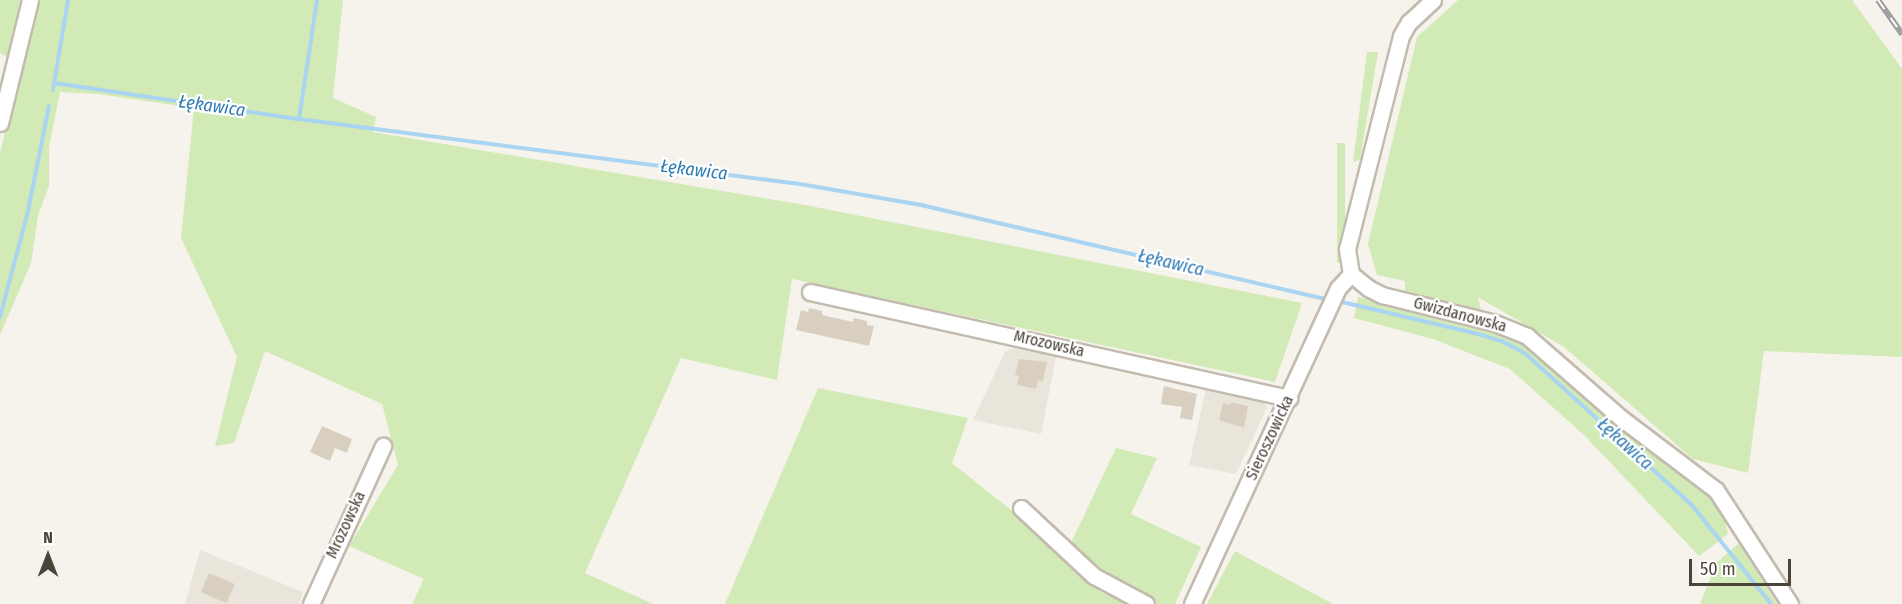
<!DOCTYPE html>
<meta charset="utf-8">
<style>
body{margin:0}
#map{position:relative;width:1902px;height:604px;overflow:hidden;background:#f6f3ec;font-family:"Fira Sans Condensed",sans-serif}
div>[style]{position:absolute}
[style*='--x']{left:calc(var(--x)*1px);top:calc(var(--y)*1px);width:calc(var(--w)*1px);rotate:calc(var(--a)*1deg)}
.residential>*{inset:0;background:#eae5da}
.green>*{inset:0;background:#d2eab5;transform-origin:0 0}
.stream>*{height:4px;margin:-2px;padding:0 2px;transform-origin:2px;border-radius:2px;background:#a9d4f2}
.building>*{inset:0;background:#d8cfc1;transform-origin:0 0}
.roads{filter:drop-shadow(2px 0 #c2bbae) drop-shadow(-2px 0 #c2bbae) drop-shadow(0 2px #c2bbae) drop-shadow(0 -2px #c2bbae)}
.minor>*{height:15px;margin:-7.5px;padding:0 7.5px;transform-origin:7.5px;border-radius:7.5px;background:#fff}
.rail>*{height:6px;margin-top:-3px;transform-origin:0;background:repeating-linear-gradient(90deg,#fff 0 11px,#9a9a9a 0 22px);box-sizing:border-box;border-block:2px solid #9a9a9a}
span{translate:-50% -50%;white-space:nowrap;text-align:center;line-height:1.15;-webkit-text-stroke:4.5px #fff;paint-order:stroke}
.street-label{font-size:16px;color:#4b4439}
.water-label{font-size:18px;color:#2e7ab2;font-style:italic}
.north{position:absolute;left:18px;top:526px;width:60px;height:60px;-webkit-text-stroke:4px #fff;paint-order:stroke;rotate:0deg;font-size:16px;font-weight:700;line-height:24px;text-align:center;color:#4b4439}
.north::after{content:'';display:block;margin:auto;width:21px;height:27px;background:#4b4439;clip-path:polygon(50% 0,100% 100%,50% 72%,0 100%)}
.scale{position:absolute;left:1689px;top:559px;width:102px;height:27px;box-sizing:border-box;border:3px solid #4b4439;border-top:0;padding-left:8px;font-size:18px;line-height:21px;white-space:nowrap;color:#4b4439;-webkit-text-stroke:4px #fff;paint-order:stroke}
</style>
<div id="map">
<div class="residential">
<i style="clip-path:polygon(1022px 344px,1057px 352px,1041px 434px,973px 420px,1005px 352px)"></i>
<i style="clip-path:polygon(1207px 384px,1260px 395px,1267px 408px,1236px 474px,1189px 465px)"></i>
<i style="clip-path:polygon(200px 550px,303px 592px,299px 604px,185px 604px)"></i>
</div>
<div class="green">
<i style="clip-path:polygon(0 0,20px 0,8px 57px,0 53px)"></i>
<i style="clip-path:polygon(34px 0,343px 0,333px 98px,376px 117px,373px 132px,805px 205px,1302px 303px,1275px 382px,792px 279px,777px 380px,681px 358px,585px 573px,653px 604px,412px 604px,424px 579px,349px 546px,398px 465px,382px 404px,265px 351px,234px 443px,215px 446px,237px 357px,181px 238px,194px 108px,98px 94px,60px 92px,49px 147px,49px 186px,38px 216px,31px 263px,0 335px,0 154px)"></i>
<i style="clip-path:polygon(1458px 0,1852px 0,1902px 69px,1902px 357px,1764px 351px,1748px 473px,1693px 459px,1564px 347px,1478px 297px,1481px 311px,1468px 310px,1405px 293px,1405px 281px,1377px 275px,1368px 244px,1417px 37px)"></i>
<i style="clip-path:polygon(1367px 52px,1378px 52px,1360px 160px,1353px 162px)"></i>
<i style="left:1337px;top:143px;width:8px;height:120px"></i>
<i style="clip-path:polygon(1358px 297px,1464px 322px,1518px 339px,1594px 405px,1703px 489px,1724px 518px,1728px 534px,1699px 556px,1584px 435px,1510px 369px,1433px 339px,1354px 318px)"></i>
<i style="clip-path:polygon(818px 388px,968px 418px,952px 463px,1016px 514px,1071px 569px,1101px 592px,1128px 604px,725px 604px)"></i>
<i style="clip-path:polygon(1116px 448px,1157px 458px,1131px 514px,1201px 547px,1175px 604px,1157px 604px,1099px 573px,1070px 545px)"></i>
<i style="clip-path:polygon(1739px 543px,1777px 604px,1700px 604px,1716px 563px)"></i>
<i style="clip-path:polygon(1235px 551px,1333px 604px,1207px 604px)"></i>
</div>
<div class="stream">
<i style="--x:54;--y:83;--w:248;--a:8.4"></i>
<i style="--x:299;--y:119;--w:499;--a:7.4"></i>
<i style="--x:794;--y:183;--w:129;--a:9.8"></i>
<i style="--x:921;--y:205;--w:416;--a:13.1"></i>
<i style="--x:53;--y:90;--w:91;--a:-80.5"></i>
<i style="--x:299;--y:119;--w:120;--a:-81.4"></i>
<i style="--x:1342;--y:302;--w:140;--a:13.2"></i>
<i style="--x:1478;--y:334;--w:27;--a:17"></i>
<i style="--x:1504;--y:342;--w:26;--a:29"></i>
<i style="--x:1527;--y:355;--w:222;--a:42.3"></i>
<i style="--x:1691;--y:504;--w:128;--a:51.3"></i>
<i style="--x:0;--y:317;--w:110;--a:-75.2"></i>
<i style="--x:28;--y:211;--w:107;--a:-78.7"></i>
</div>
<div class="building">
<i style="clip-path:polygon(809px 308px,822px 311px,822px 315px,853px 322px,854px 318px,867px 321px,867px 325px,874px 326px,869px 346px,796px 330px,801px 310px,808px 312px)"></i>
<i style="clip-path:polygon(1019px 359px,1047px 362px,1043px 381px,1038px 380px,1036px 389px,1017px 385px,1019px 376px,1015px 375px)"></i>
<i style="clip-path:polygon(1164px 386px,1197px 394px,1192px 420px,1180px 418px,1182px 407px,1161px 404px)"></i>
<i style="clip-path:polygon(1231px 402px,1248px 406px,1244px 428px,1219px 420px,1223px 403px,1230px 405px)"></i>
<i style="clip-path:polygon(322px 426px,352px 439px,347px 453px,335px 448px,330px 461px,310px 452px)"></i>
<i style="left:209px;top:573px;width:28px;height:21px;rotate:23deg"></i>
</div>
<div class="roads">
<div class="minor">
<i style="--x:1433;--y:0;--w:33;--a:137"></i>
<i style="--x:1409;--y:22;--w:16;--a:120"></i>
<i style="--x:1401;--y:36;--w:220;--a:104.2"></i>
<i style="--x:1347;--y:249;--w:25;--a:81"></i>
<i style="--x:1351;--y:274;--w:22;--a:39"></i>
<i style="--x:1368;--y:288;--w:16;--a:27"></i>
<i style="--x:1382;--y:295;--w:116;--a:13.9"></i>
<i style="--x:1495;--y:323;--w:35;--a:22"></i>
<i style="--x:1527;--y:336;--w:125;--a:41.1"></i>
<i style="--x:1621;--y:418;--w:119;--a:37.2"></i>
<i style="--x:1716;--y:490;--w:136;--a:57"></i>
<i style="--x:0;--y:123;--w:127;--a:-76.3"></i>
<i style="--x:810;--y:292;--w:491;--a:12.5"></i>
<i style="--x:1021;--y:508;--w:100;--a:43"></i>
<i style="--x:1094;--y:576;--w:59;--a:28.3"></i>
<i style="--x:311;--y:604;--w:174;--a:-65.5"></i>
<i style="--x:1192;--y:604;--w:348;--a:-65.2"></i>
<i style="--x:1338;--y:288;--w:19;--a:-47"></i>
</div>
</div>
<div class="rail">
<i style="--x:1878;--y:0;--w:42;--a:54.8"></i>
</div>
<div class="street-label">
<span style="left:1460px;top:315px;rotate:15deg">Gwizdanowska</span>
<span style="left:1049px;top:344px;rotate:13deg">Mrozowska</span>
<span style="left:1270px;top:438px;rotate:-65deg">Sieroszowicka</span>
<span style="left:346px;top:525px;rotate:-65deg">Mrozowska</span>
</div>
<div class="water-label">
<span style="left:212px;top:106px;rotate:8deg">Łękawica</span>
<span style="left:694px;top:170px;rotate:7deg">Łękawica</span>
<span style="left:1171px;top:263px;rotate:13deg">Łękawica</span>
<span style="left:1625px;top:444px;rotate:42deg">Łękawica</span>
</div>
<div class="north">N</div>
<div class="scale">50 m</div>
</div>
